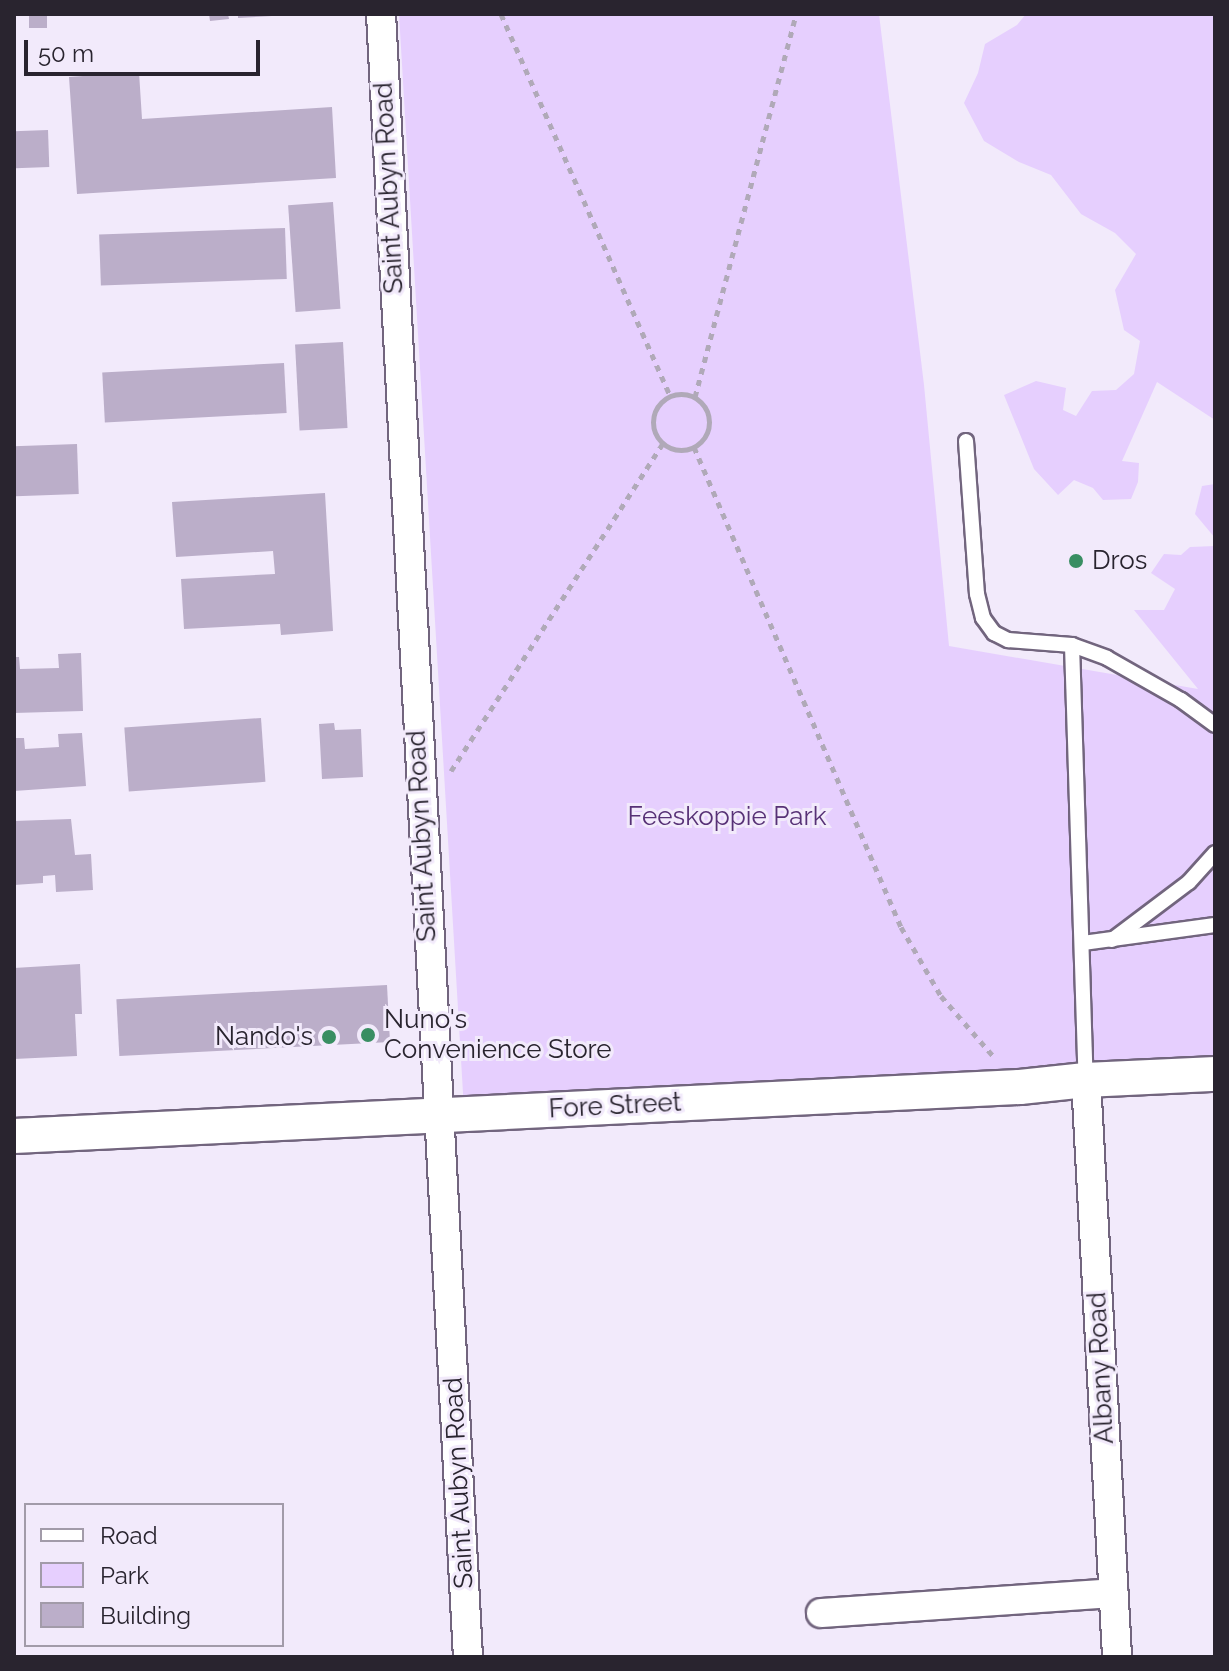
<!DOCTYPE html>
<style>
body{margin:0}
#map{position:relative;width:1229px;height:1671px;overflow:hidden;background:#f2eafb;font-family:Raleway,sans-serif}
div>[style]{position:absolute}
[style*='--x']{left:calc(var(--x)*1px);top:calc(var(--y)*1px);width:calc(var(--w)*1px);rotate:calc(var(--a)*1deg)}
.green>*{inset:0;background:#e6cffe}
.building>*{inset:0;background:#bbaec9;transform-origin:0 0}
.path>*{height:5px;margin-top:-2.5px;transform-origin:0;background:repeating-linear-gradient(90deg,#b0a9b8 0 6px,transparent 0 12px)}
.path>.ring{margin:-2.5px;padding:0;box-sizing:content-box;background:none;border:5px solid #b0a9b8;border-radius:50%}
.roads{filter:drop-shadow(2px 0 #72657e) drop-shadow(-2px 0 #72657e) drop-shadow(0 2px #72657e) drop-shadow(0 -2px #72657e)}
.service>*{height:14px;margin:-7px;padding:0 7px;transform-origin:7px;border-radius:7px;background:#fff}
.minor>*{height:28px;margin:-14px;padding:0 14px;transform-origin:14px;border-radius:14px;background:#fff}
.tertiary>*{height:34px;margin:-17px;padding:0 17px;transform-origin:17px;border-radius:17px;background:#fff}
.dots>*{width:22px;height:22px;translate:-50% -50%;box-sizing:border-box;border:4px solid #f2eafb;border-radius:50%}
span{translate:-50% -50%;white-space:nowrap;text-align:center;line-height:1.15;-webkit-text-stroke:6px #f2eafb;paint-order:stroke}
.street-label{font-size:26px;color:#29242f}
.poi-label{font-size:26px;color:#29242f}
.left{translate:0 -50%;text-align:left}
.right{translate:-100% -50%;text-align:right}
.park-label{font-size:26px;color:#573176}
.frame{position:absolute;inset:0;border:16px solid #29242f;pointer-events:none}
.legend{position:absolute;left:24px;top:1503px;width:260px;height:144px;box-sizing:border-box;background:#f2eafb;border:2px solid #a29ba9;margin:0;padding:10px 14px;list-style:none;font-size:24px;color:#29242f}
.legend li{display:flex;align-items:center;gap:16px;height:40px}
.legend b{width:40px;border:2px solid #a29ba9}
.scale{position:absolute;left:24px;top:40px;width:236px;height:36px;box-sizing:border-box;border:4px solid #29242f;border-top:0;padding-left:10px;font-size:24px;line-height:28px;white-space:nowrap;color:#29242f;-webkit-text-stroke:6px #f2eafb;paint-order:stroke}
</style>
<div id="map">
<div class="green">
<i style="clip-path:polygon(399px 14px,879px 14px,924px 385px,949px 646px,1198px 689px,1134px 610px,1164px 610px,1175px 589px,1151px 573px,1164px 554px,1181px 555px,1190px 547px,1215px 546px,1215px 1073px,464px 1110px)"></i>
<i style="clip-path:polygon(1026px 14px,1215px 14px,1215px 420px,1157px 382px,1122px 461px,1139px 463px,1138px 482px,1131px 499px,1103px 500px,1093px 488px,1074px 480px,1058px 495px,1034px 469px,1004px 395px,1036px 381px,1066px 388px,1063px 410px,1076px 416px,1092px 391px,1116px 390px,1134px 374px,1140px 341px,1124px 330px,1115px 290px,1136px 254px,1115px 233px,1081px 214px,1051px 175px,1019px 162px,984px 141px,964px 103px,978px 73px,985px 44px,1017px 25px)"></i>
<i style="clip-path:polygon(1215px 484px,1215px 538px,1195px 514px,1202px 486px)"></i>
</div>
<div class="building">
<i style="left:29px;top:14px;width:18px;height:14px"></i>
<i style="clip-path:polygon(209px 14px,228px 14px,229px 19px,210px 21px)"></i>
<i style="clip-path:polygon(238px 14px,272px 14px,272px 16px,238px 18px)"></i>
<i style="clip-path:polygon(139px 72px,142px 119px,332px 107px,336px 178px,77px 194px,69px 77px)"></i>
<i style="left:48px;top:130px;width:37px;height:34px;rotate:88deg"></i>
<i style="left:333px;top:202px;width:107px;height:45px;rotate:86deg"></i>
<i style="left:285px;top:228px;width:51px;height:186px;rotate:88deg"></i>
<i style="left:343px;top:342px;width:86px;height:48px;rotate:87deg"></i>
<i style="left:284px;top:363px;width:50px;height:182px;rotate:87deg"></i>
<i style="left:77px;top:444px;width:50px;height:63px;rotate:88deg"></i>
<i style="clip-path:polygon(325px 493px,333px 631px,281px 635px,280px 624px,184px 629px,181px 579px,275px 574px,273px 551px,176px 557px,172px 502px)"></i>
<i style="clip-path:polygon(81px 653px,83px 711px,14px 713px,14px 657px,19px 657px,20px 669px,59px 668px,58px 654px)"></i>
<i style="left:261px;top:718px;width:64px;height:137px;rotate:86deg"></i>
<i style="clip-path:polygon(334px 723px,335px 730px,361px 729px,363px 777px,322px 779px,319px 724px)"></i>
<i style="clip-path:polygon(82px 733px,86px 786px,14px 791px,14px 738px,24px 738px,25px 749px,59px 747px,58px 734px)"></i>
<i style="clip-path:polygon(71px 819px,75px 855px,91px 854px,93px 890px,56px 892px,55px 875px,43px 876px,43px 883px,14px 885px,14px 821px)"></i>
<i style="clip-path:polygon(80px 964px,82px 1014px,75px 1014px,77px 1056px,14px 1059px,14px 968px)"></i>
<i style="left:387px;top:985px;width:57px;height:271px;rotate:87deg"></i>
</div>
<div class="path">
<i style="--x:501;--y:14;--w:418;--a:66.1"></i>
<i class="ring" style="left:653px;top:394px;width:51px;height:51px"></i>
<i style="--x:695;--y:397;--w:396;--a:-75.2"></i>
<i style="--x:694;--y:447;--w:523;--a:66.67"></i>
<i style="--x:901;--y:927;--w:80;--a:59.9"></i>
<i style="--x:941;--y:996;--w:81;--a:49"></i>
<i style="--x:451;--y:771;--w:391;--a:-57.1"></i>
</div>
<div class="roads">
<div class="service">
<i style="--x:966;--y:441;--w:153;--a:85.9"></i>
<i style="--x:977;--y:594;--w:25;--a:76"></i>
<i style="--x:983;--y:618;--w:19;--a:54"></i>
<i style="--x:994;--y:633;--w:16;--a:27"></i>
<i style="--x:1008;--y:640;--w:64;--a:4.5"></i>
<i style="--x:1072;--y:645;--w:37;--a:20"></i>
<i style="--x:1107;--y:658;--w:85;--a:29.6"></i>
<i style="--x:1181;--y:700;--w:42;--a:36.3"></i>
<i style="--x:1072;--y:645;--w:434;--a:88.2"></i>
<i style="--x:1112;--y:940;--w:96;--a:-37"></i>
<i style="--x:1189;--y:882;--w:39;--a:-48"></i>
<i style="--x:1083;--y:943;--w:133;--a:-7.8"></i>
</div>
<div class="minor">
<i style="--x:381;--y:14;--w:1645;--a:86.97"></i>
<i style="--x:1086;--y:1080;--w:578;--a:86.92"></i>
<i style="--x:821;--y:1613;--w:293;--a:-3.9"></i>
</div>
<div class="tertiary">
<i style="--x:14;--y:1136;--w:1007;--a:-2.79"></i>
<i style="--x:1020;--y:1087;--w:66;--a:-6.1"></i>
<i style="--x:1086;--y:1080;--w:129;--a:-2.7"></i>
</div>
</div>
<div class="dots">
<i style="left:1076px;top:561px;background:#398e62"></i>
<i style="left:368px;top:1035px;background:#398e62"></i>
<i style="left:329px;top:1037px;background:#398e62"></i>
</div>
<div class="street-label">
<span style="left:389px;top:188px;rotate:-93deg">Saint Aubyn Road</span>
<span style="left:422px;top:836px;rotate:-93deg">Saint Aubyn Road</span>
<span style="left:615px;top:1106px;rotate:-3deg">Fore Street</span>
<span style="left:1101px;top:1368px;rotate:-93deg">Albany Road</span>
<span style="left:459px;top:1483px;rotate:-93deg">Saint Aubyn Road</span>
</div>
<div class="poi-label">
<span class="left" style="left:1092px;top:561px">Dros</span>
<span class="left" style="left:384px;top:1035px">Nuno's<br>Convenience Store</span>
<span class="right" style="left:313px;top:1037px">Nando's</span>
</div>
<div class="park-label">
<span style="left:727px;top:817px">Feeskoppie Park</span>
</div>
<div class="frame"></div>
<ul class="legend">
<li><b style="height:10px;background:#fff"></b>Road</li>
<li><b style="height:22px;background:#e6cffe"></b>Park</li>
<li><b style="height:22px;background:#bbaec9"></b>Building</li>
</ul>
<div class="scale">50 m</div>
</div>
